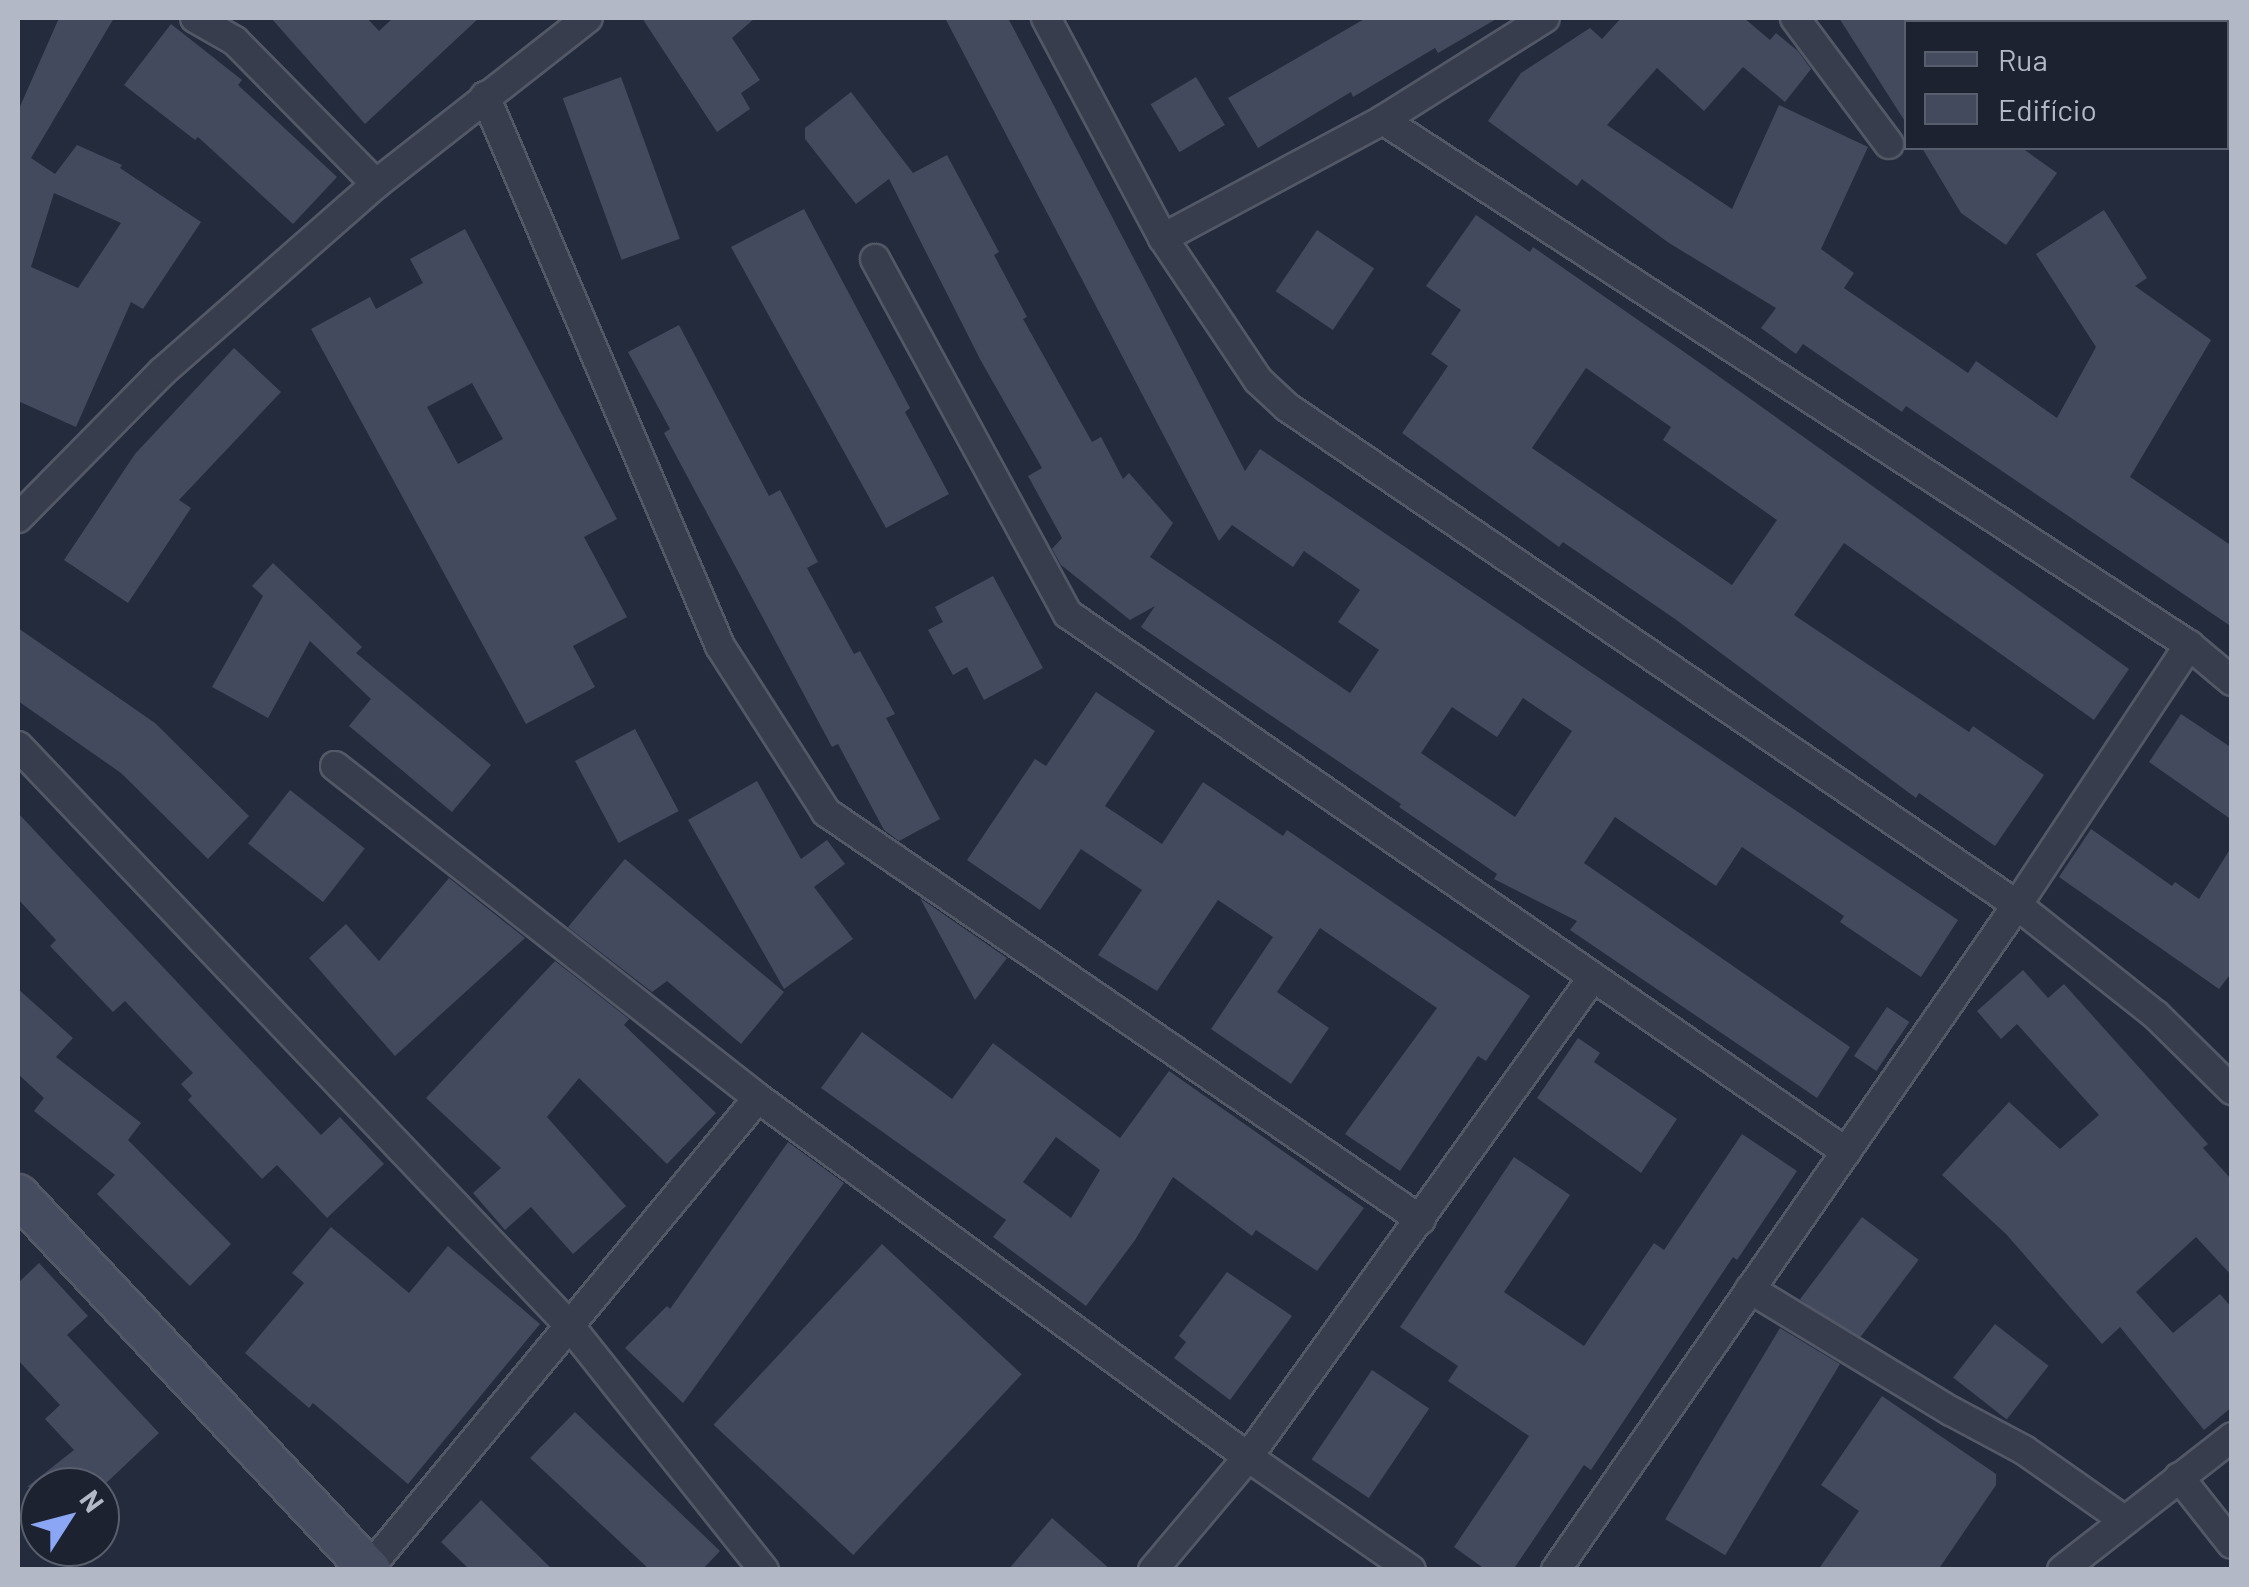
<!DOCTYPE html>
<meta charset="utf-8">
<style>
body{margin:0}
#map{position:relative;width:2249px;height:1587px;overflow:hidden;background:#242b3c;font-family:Barlow,sans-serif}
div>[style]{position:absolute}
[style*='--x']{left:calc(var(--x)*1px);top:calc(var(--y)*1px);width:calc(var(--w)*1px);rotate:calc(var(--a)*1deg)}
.building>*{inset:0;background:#434a5e;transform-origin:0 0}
.roads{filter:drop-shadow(2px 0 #535867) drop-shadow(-2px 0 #535867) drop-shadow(0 2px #535867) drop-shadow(0 -2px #535867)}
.street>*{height:28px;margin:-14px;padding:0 14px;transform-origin:14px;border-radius:14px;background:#373d4c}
.secondary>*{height:40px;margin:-20px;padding:0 20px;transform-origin:20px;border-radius:20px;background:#464c5f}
span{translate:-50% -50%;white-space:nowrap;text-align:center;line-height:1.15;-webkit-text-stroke:9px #1d2231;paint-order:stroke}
.frame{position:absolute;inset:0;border:20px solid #b3b8c7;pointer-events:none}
.legend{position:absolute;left:1904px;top:20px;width:325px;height:130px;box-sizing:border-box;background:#1d2231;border:2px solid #595e6d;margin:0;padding:12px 18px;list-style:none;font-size:30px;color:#b3b8c7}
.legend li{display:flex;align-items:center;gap:20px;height:50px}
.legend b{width:50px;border:2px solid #595e6d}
.north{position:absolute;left:20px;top:1467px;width:100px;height:100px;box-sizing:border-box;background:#1d2231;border:2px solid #595e6d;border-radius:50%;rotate:54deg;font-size:28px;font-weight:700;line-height:40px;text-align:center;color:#b3b8c7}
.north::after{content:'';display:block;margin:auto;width:35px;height:45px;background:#8aa6f5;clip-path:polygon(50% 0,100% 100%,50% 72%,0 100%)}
</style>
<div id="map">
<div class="building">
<i style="clip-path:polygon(evenodd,59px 18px,114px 18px,31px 158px,55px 174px,77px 145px,122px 165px,120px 168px,201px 222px,143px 309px,131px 302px,76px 427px,18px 401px,18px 111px,59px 18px,54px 193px,121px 223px,78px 288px,31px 267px,54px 193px)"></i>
<i style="clip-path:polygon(271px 18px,367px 18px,379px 31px,393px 18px,479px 18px,365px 124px)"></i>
<i style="clip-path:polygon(642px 18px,755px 18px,732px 38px,760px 80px,741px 93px,750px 109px,717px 132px)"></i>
<i style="clip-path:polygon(evenodd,945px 18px,1008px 18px,1245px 471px,1260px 449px,1958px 920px,1921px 977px,1840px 922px,1844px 916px,1742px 847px,1716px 886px,1615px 817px,1584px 863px,1850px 1047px,1817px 1098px,1570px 930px,1577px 921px,1494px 879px,1497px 874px,1399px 807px,1401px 804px,1141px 627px,1155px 606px,1130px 620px,1061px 565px,1052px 549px,1062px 538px,1028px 476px,1042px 468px,981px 361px,889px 179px,856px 204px,805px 139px,805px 128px,851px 92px,913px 173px,947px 155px,999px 252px,994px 255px,1027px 317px,1023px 319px,1092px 442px,1101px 437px,1123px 479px,1129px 473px,1173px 523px,1150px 557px,1350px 693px,1379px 650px,1338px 622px,1360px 590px,1304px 551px,1293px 567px,1232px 525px,1219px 541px,945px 18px,1523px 698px,1572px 731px,1515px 817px,1421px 753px,1452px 707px,1497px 737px,1523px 698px)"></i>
<i style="clip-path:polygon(1366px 18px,1498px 18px,1438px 53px,1435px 48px,1353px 97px,1351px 92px,1258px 148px,1228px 98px)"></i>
<i style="clip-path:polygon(1621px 18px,1744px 18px,1770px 40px,1776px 33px,1798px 51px,1811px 69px,1785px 102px,1743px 67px,1704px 111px,1657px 68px,1607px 125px,1732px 209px,1779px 105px,1868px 147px,1821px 249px,1854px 273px,1844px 288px,1968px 373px,1976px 361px,2057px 418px,2096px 347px,2036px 254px,2104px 210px,2147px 278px,2135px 286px,2211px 340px,2130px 477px,2232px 546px,2232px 627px,1906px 406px,1902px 412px,1803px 344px,1796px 354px,1761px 328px,1776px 308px,1669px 243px,1582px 179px,1577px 186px,1488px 121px,1521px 73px,1590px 28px,1602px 39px)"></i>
<i style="clip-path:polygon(1839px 18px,1906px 18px,1906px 123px)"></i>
<i style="clip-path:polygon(171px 24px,242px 80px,238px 85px,337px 177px,293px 224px,198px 137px,195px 140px,124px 85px)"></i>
<i style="left:621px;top:77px;width:172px;height:62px;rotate:70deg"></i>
<i style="left:1196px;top:77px;width:56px;height:53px;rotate:59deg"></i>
<i style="clip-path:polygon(1922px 148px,2022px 148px,2057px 173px,2006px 245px,1961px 213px)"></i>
<i style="clip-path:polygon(804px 209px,910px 408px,905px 412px,949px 494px,886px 528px,731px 247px)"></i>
<i style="clip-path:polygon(evenodd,1476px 215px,1530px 252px,1533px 247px,1700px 363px,2129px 669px,2094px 720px,1844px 543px,1794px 615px,1969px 732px,1973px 726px,2044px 775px,1995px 846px,1919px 793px,1916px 798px,1675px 619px,1563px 542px,1559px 547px,1402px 433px,1448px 366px,1431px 354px,1461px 310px,1426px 286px,1476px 215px,1586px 368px,1671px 427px,1663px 440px,1777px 520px,1732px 585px,1532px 448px,1586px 368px)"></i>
<i style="clip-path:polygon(evenodd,465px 229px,617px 519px,584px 537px,627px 617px,573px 646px,595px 687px,526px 724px,311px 329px,370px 297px,376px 309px,423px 283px,410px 259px,465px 229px,472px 383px,503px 439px,458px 464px,427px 407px,472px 383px)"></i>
<i style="left:1317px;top:230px;width:69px;height:74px;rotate:34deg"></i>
<i style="clip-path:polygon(679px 325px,769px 496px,780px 490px,818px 562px,807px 568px,854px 654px,860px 651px,895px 714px,886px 718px,940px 819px,899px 841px,884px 830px,838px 744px,832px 747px,664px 433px,670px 429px,628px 352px)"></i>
<i style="clip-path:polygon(234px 348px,281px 392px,179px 500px,191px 508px,128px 603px,64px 560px,135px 454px)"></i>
<i style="clip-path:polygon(273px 563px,362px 647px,356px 653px,491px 765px,452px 812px,349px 726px,371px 699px,310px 641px,268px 718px,212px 687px,263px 596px,252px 586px)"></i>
<i style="clip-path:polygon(993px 576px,1043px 668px,984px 700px,967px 667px,953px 675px,928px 630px,943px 622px,935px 607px)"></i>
<i style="clip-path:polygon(18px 628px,155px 723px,249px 816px,208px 859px,121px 773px,18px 701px)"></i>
<i style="clip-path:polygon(1096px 692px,1155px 731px,1105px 806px,1162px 844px,1203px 782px,1283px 836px,1287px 830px,1530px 996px,1486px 1061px,1478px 1056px,1400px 1171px,1345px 1134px,1437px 1008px,1320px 928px,1277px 992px,1329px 1028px,1291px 1084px,1211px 1029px,1273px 937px,1218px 900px,1157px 991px,1098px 955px,1142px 890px,1081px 849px,1040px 910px,967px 860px,1035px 759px,1046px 766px)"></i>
<i style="clip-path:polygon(2181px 714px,2232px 748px,2232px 820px,2149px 762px)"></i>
<i style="left:635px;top:729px;width:93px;height:68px;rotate:62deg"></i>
<i style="clip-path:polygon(757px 781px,801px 859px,827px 840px,845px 864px,814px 887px,853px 939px,784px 989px,688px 820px)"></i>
<i style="left:290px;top:790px;width:95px;height:68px;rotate:38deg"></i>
<i style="clip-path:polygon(18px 813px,321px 1135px,340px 1117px,384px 1164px,327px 1218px,277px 1165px,262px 1179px,188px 1100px,192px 1096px,181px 1084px,193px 1073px,125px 1001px,113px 1012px,50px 946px,56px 940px,18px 899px)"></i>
<i style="clip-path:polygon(2091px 829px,2172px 886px,2175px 882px,2199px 899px,2232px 846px,2232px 972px,2219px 989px,2059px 877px)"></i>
<i style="clip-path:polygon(625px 859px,784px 992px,741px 1044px,667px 981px,652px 992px,568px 927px)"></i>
<i style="clip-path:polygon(449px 878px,525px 938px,395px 1056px,309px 958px,346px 924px,379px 961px)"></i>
<i style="clip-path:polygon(920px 898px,1007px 958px,975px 1000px)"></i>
<i style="clip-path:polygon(555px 961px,629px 1019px,624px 1025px,716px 1113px,667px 1164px,579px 1078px,547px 1117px,626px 1206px,573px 1254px,531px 1207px,505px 1230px,473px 1193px,501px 1168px,426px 1098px)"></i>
<i style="clip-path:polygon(2023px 970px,2048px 998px,2064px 984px,2208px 1144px,2203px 1148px,2232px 1180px,2232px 1276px,2196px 1237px,2136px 1292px,2173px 1333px,2220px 1294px,2232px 1308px,2232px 1407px,2204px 1430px,2120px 1327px,2102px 1344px,2006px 1234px,1942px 1175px,2009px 1102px,2060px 1149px,2099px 1115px,2017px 1024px,2001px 1039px,1977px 1011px)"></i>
<i style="clip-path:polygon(18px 989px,73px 1038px,56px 1057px,141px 1123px,128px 1140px,231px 1244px,190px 1286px,97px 1194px,115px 1175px,34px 1111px,44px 1098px,18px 1074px)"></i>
<i style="left:1887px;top:1007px;width:27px;height:59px;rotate:34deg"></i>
<i style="clip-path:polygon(evenodd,862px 1032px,952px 1099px,993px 1043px,1120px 1138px,1169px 1071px,1364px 1208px,1317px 1271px,1256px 1230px,1252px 1236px,1173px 1177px,1135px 1240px,1086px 1306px,993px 1237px,1006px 1220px,821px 1088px,862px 1032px,1056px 1137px,1100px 1170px,1071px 1218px,1023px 1182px,1056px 1137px)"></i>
<i style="clip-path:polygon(1578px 1038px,1600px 1053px,1594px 1062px,1677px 1119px,1641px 1173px,1537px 1098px)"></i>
<i style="clip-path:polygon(1742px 1134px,1797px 1171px,1737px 1260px,1733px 1257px,1591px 1470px,1584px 1465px,1513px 1570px,1486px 1570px,1454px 1547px,1529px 1436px,1448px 1381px,1458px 1366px,1400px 1327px,1514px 1157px,1570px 1195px,1504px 1292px,1584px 1346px,1654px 1243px,1664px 1250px)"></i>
<i style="clip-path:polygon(788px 1142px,844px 1183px,683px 1403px,625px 1348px,667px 1306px,670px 1309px)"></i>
<i style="left:1862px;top:1217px;width:71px;height:103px;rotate:37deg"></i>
<i style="clip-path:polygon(331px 1227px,409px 1293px,448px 1246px,540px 1324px,408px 1484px,313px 1403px,309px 1408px,245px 1353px,304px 1283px,292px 1273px)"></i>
<i style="left:882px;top:1244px;width:191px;height:247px;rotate:43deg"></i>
<i style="clip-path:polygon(39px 1263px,88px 1316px,67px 1335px,159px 1433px,102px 1487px,27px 1487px,74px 1450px,45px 1419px,60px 1405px,18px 1360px,18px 1283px)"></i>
<i style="clip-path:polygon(1227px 1272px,1292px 1316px,1230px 1400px,1174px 1358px,1186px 1342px,1179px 1336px)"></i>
<i style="left:1995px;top:1324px;width:68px;height:68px;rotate:38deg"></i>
<i style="left:1780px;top:1328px;width:70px;height:223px;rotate:31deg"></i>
<i style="left:1372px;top:1370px;width:69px;height:108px;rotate:34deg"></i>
<i style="clip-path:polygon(1882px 1396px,1996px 1474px,1996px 1485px,1938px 1570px,1818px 1570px,1859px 1511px,1821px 1485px)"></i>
<i style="clip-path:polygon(575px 1412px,720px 1551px,702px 1570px,650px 1570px,530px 1458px)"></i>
<i style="clip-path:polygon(481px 1500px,553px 1570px,470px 1570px,441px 1542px)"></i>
<i style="clip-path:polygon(1052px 1518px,1111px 1570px,1008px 1570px)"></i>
</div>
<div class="roads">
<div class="street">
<i style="--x:195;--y:18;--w:46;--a:29.9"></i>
<i style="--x:235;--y:41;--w:201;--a:45.4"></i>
<i style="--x:1046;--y:18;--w:249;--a:62"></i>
<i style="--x:1163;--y:238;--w:171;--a:56.2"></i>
<i style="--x:1258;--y:380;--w:40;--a:43"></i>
<i style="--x:1287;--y:407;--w:884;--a:34.3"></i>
<i style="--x:2017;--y:905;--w:177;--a:38.4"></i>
<i style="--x:2156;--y:1015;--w:107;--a:44.6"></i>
<i style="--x:1795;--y:18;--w:157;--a:53.3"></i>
<i style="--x:2184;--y:18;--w:6;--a:45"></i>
<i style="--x:2226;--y:76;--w:9;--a:49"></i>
<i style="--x:485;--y:96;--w:598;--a:66.86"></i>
<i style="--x:720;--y:646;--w:197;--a:57.4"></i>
<i style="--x:826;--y:812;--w:721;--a:34.44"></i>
<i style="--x:1383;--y:120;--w:962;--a:33.08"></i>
<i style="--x:2189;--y:645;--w:56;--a:39.9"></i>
<i style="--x:1163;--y:238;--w:250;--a:-28.2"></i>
<i style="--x:1383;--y:120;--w:191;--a:-32.2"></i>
<i style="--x:875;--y:259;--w:404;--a:61.5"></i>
<i style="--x:1068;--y:614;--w:946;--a:34.66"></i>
<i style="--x:18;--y:518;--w:205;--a:-45.4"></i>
<i style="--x:162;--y:372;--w:285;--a:-41.3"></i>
<i style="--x:376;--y:184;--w:269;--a:-38.1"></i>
<i style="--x:18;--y:746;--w:799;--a:46.42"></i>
<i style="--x:569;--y:1325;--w:313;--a:51.5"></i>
<i style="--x:335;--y:766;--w:538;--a:38.13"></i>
<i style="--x:758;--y:1098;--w:607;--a:36.23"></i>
<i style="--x:1248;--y:1457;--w:198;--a:34.7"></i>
<i style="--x:1750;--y:1289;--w:235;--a:31.3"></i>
<i style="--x:1951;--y:1411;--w:83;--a:28.1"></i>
<i style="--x:2024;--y:1450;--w:122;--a:35"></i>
<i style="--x:2179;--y:1477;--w:85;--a:51.7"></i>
<i style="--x:369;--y:1568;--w:610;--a:-50.39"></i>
<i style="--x:1153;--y:1570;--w:148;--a:-49.9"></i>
<i style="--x:1248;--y:1457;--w:591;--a:-54.29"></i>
<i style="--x:1556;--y:1570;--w:809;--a:-55.27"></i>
<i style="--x:2017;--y:905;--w:312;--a:-56.5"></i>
<i style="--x:2062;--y:1570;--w:216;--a:-38"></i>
</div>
<div class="secondary">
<i style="--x:18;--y:1195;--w:514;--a:46.81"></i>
</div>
</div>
<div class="frame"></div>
<ul class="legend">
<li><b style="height:12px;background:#464c5f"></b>Rua</li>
<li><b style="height:28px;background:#434a5e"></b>Edifício</li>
</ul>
<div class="north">N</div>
</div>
